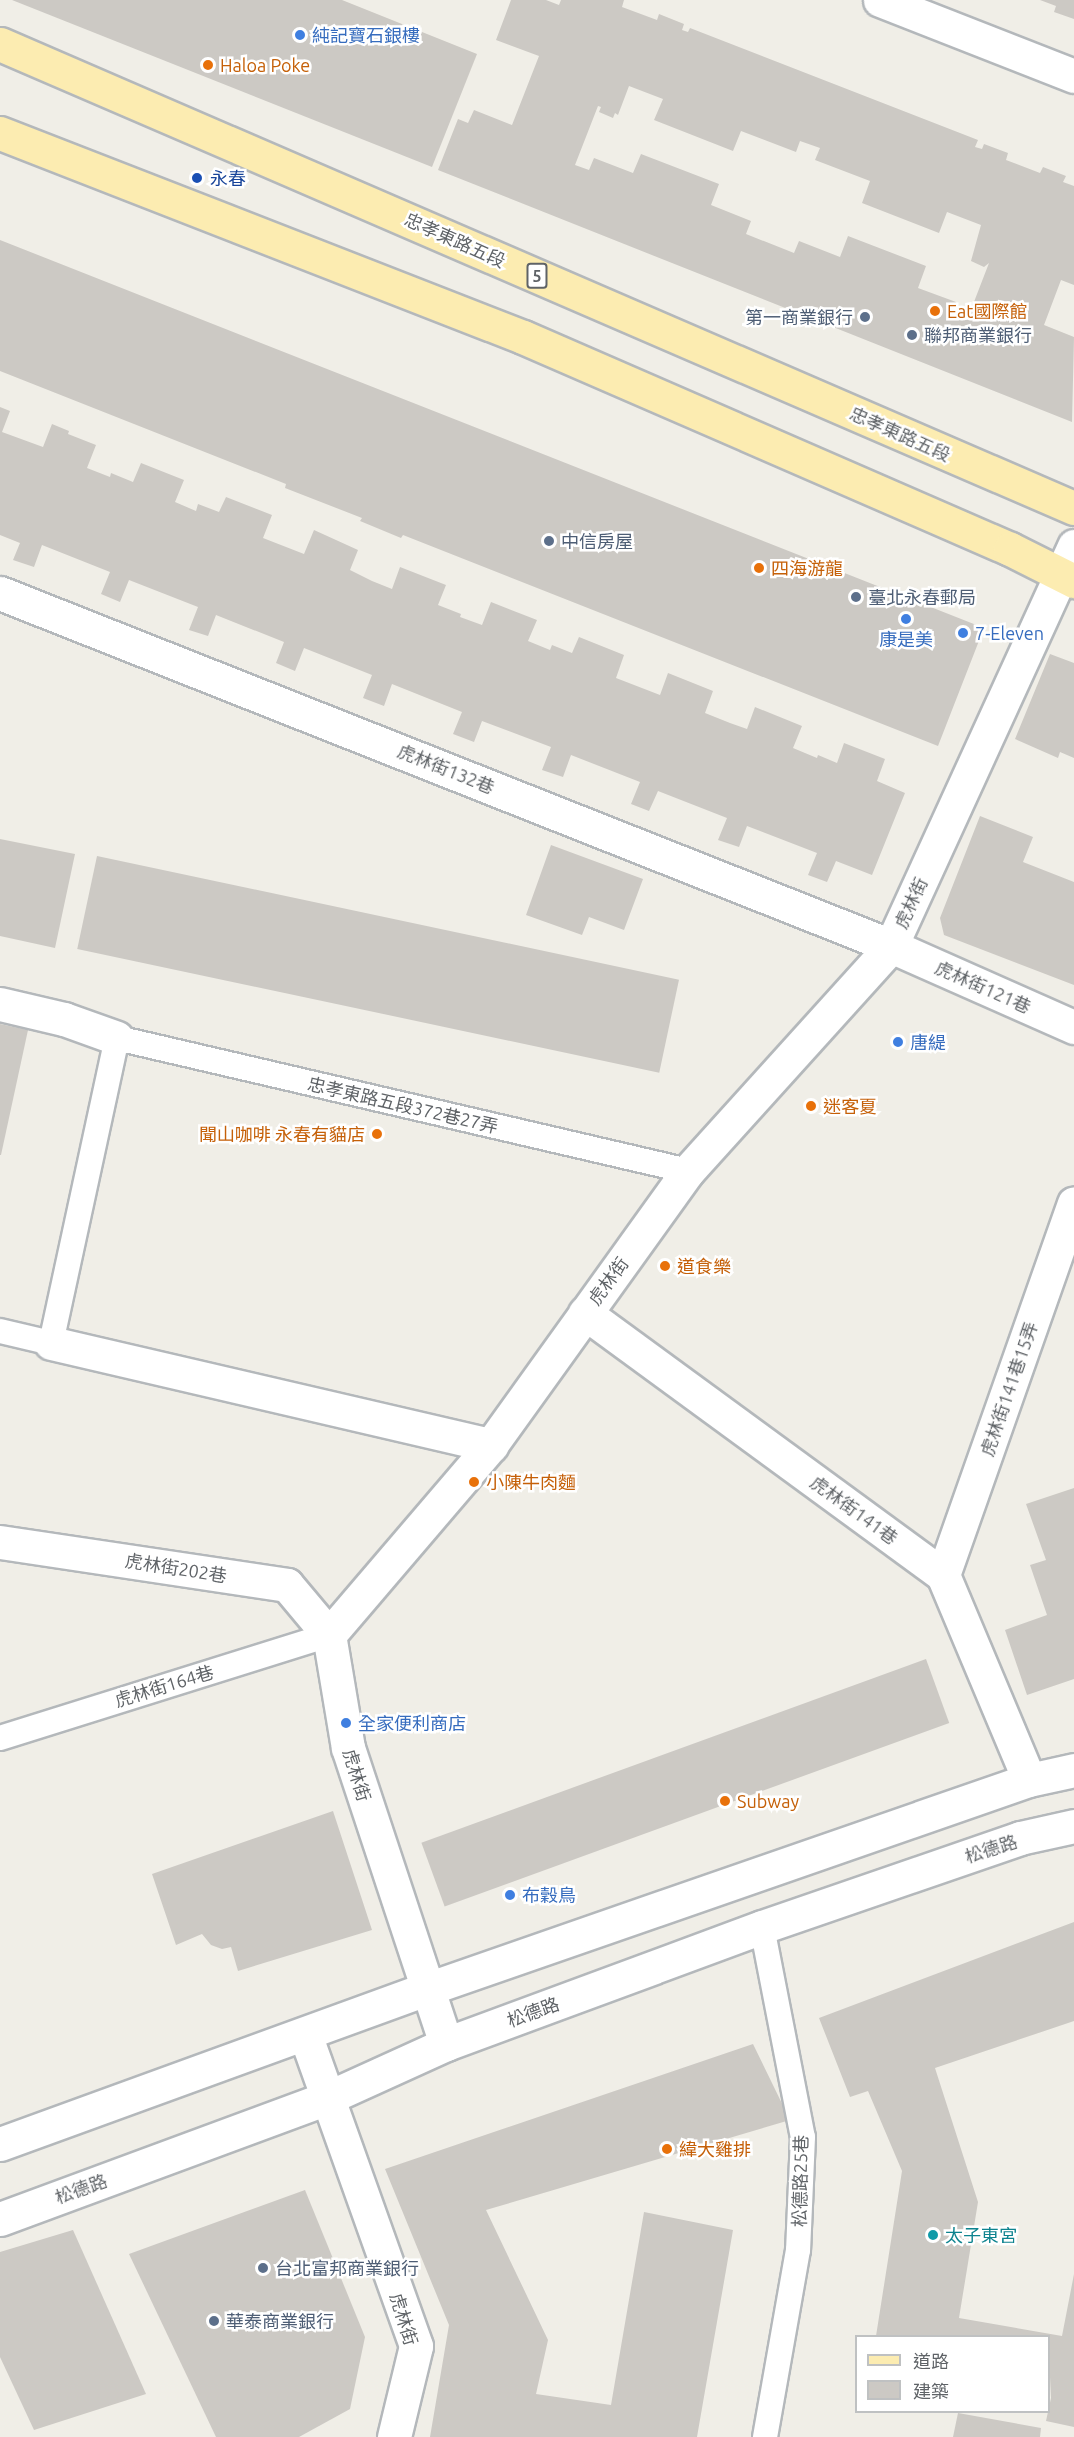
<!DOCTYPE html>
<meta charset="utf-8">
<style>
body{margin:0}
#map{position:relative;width:1074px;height:2437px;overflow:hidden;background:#f0eee7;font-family:Ubuntu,"Noto Sans TC",sans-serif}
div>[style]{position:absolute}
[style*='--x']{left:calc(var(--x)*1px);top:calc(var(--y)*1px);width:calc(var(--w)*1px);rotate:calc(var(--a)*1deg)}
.building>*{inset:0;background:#ccc9c4;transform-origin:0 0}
.roads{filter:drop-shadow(2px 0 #b4b8bb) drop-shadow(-2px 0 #b4b8bb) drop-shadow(0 2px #b4b8bb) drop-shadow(0 -2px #b4b8bb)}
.lane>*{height:24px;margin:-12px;padding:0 12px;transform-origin:12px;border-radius:12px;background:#fff}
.street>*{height:33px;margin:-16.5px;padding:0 16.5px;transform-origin:16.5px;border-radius:16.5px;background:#fff}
.secondary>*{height:33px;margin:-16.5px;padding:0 16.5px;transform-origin:16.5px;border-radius:16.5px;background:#fff}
.primary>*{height:33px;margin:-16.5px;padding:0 16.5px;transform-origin:16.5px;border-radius:16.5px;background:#fcecb1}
.dots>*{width:16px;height:16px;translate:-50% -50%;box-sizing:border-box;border:3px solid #fff;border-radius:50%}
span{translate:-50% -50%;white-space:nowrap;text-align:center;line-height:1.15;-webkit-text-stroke:5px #fff;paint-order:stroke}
.shield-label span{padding:2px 4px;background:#fff;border:2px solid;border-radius:4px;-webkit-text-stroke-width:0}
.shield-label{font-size:16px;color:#5f6367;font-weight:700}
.shop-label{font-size:18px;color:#366cbe}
.left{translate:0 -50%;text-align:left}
.food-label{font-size:18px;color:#c56008}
.right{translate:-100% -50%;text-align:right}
.transit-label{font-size:18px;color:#164399}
.street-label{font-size:18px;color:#5f6367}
.service-label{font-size:18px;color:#4e5e75}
.culture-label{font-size:18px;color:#0d838f}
.legend{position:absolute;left:855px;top:2335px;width:195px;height:78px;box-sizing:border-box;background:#fff;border:2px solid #bfc1c2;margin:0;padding:8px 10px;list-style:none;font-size:18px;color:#5f6367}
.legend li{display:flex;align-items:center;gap:12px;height:30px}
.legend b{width:30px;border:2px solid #bfc1c2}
</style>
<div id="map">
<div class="building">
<i style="clip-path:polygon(12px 0,342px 0,477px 54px,432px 167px)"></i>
<i style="clip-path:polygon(evenodd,511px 0,546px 0,559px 5px,561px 0,624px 0,622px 7px,657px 20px,659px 14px,684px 24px,682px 30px,688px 32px,690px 28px,978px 140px,975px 147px,982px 149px,984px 144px,1008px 153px,1006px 160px,1040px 173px,1043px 167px,1066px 176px,1063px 182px,1074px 186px,1074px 285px,1061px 280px,1044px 325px,1074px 337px,1072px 422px,438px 170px,458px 119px,468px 123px,474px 110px,512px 125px,539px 56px,496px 40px,511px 0,629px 86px,663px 99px,654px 120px,733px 151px,741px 131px,796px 152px,800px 141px,820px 148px,815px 160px,870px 181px,862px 203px,939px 233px,947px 212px,981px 225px,971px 261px,984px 267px,989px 263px,967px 320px,951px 314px,956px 302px,918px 288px,926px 266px,848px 236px,840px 257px,799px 241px,794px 253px,746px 234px,751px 221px,711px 205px,719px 184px,641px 154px,633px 173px,594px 158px,589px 170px,575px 165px,598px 106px,601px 107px,599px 112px,613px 118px,615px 113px,618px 115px,629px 86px)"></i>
<i style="clip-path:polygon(1040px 0,1074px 0,1074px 19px,1054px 12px,1056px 6px)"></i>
<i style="clip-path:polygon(0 240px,984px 628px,938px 746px,403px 535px,401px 538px,360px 521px,362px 518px,285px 488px,286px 484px,0 371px)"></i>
<i style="clip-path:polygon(0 407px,10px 411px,2px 432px,43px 447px,52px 424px,69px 431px,68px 434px,96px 445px,87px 468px,110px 477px,111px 473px,133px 482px,141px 463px,184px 480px,175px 502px,196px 511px,198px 504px,219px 512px,226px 497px,272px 515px,263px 538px,304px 554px,314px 530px,358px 550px,350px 570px,372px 581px,392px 589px,400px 567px,446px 585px,438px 605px,461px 614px,460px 617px,482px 625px,491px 602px,537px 620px,528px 641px,550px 650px,552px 645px,572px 653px,579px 637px,624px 655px,616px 678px,660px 695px,668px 673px,713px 691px,705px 713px,730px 723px,747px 729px,755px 707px,802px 726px,793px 748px,817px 758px,818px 755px,837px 763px,844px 743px,885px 759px,877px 781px,905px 793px,872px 875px,836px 861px,827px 882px,808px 875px,817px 853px,747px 826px,739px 847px,718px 840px,727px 818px,658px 791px,649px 811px,631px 804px,640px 782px,571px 755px,563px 777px,542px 770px,551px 747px,482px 721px,474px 742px,453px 734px,462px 712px,392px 684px,384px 706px,363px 698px,372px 675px,304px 648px,295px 671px,276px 663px,284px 642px,216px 615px,208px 636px,189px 630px,198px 607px,129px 580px,120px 602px,101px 594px,110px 572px,42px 545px,34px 567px,13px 560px,20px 543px,0 535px)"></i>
<i style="clip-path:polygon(1050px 654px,1074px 663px,1074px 758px,1060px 752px,1058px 758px,1015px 739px)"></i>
<i style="clip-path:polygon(980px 816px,1033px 837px,1023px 862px,1074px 882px,1074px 985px,944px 935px,940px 918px)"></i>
<i style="clip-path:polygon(0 839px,75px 854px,55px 948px,0 936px)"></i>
<i style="clip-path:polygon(551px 845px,643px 879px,624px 930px,589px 917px,582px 935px,526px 915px)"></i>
<i style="left:97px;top:856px;width:595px;height:95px;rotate:12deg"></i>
<i style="clip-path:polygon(0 1024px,28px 1030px,1px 1155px,0 1155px)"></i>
<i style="clip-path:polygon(1074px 1488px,1074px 1679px,1027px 1695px,1005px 1630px,1047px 1615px,1030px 1565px,1046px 1560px,1026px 1504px)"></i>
<i style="left:926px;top:1659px;width:68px;height:537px;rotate:70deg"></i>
<i style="clip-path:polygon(333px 1811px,372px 1930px,238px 1971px,231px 1947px,222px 1949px,211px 1945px,202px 1934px,176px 1945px,152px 1874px)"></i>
<i style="clip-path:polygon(1074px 1922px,1074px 2021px,935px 2068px,978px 2202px,959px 2318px,1062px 2336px,1074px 2274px,1074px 2427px,1046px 2421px,1051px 2398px,1048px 2336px,876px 2336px,902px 2171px,868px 2091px,850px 2097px,819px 2018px)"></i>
<i style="clip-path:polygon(753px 2044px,790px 2120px,486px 2210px,548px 2340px,536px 2394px,611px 2405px,644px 2212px,733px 2230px,697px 2437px,430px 2437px,449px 2325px,385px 2169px)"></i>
<i style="clip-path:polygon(305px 2190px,365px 2337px,350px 2409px,299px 2437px,216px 2437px,129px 2254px)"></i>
<i style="clip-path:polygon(73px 2230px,146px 2394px,34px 2430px,0 2357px,0 2252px)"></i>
<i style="clip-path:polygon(958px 2413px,1041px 2428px,1040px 2437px,953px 2437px)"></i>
</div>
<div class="roads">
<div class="lane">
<i style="--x:0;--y:1331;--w:52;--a:13.2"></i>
<i style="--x:51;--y:1343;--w:312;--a:-77.8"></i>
<i style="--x:117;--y:1038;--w:586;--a:13.11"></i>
<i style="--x:0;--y:1738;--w:345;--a:-17.4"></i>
<i style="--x:762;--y:1927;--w:214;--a:79"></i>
<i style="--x:803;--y:2137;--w:113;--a:92.5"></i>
<i style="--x:798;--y:2250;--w:190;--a:100"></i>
</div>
<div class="street">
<i style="--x:880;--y:0;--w:208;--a:21.4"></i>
<i style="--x:0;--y:593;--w:958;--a:21.61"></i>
<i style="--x:891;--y:946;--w:200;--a:23.9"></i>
<i style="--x:0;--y:1004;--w:66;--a:13.2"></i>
<i style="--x:64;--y:1019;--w:56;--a:19.7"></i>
<i style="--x:585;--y:1313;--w:444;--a:36.2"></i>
<i style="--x:943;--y:1575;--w:222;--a:67.2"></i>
<i style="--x:51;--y:1343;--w:452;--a:13.1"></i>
<i style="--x:0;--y:1542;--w:290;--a:8.5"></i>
<i style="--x:287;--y:1585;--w:65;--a:50"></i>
<i style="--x:943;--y:1575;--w:394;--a:-70.6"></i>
<i style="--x:305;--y:2034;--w:331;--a:70.4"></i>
<i style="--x:416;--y:2346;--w:94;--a:103.6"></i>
<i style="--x:446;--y:2044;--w:312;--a:-108.3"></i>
<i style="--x:348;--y:1748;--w:115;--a:-99.5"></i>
<i style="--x:329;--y:1635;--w:250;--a:-49.5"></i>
<i style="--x:491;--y:1445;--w:337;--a:-54.3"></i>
<i style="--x:688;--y:1171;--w:303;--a:-47.9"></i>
<i style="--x:891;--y:946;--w:440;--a:-65.4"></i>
</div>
<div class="secondary">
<i style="--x:0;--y:2144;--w:454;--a:-20"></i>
<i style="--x:427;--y:1989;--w:637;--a:-19.15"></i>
<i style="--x:1029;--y:1780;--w:46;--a:-12.5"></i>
<i style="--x:0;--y:2219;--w:346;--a:-20.3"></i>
<i style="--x:325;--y:2099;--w:133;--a:-24.4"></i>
<i style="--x:446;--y:2044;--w:337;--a:-20.3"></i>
<i style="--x:762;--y:1927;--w:273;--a:-19"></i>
<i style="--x:1020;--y:1838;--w:55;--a:-12.5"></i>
</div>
<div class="primary">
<i style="--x:0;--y:44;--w:1170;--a:23.37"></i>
<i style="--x:0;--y:133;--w:561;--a:21.31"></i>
<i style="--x:523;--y:337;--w:531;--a:23.52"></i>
<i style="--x:1010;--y:549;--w:72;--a:26.6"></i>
</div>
</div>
<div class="dots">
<i style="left:300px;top:35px;background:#3f7fe0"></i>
<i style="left:208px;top:65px;background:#e8710a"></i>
<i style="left:197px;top:178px;background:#1a4fb4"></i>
<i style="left:935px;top:311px;background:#e8710a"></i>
<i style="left:865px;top:317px;background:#5c6f8a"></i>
<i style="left:912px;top:335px;background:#5c6f8a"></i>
<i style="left:549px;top:541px;background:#5c6f8a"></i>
<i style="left:759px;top:568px;background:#e8710a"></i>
<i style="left:856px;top:597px;background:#5c6f8a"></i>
<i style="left:906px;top:619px;background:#3f7fe0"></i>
<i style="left:963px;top:633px;background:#3f7fe0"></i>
<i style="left:898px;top:1042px;background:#3f7fe0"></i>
<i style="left:811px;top:1106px;background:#e8710a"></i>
<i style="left:377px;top:1134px;background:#e8710a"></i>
<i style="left:665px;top:1266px;background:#e8710a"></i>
<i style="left:474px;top:1482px;background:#e8710a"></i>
<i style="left:346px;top:1723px;background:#3f7fe0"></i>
<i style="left:725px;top:1801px;background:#e8710a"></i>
<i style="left:510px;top:1895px;background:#3f7fe0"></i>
<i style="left:667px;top:2149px;background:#e8710a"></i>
<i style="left:933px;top:2235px;background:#0f9aa8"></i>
<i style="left:263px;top:2268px;background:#5c6f8a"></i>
<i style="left:214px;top:2321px;background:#5c6f8a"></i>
</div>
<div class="shield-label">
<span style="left:537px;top:276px">5</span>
</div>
<div class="shop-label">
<span class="left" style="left:312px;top:35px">純記寶石銀樓</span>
<span class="left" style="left:975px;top:633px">7-Eleven</span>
<span style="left:906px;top:639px">康是美</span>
<span class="left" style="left:910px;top:1042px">唐緹</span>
<span class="left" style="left:358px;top:1723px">全家便利商店</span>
<span class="left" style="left:522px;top:1895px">布穀鳥</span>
</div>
<div class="food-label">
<span class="left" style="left:220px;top:65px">Haloa Poke</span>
<span class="left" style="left:947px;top:311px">Eat國際館</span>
<span class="left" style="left:771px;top:568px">四海游龍</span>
<span class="left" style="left:823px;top:1106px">迷客夏</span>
<span class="right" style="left:365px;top:1134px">聞山咖啡 永春有貓店</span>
<span class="left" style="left:677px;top:1266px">道食樂</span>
<span class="left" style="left:486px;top:1482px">小陳牛肉麵</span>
<span class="left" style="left:737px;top:1801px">Subway</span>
<span class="left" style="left:679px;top:2149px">緯大雞排</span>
</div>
<div class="transit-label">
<span class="left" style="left:210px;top:178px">永春</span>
</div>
<div class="street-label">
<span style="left:455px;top:240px;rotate:24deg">忠孝東路五段</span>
<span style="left:900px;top:434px;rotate:24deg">忠孝東路五段</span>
<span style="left:446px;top:769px;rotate:22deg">虎林街132巷</span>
<span style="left:911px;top:903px;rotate:-65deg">虎林街</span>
<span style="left:983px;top:987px;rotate:24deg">虎林街121巷</span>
<span style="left:403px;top:1105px;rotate:13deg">忠孝東路五段372巷27弄</span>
<span style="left:608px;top:1281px;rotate:-54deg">虎林街</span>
<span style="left:1009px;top:1389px;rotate:-71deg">虎林街141巷15弄</span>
<span style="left:854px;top:1510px;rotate:36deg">虎林街141巷</span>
<span style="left:176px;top:1568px;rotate:9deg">虎林街202巷</span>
<span style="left:164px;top:1686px;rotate:-17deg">虎林街164巷</span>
<span style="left:357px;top:1775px;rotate:73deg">虎林街</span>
<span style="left:991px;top:1849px;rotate:-18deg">松德路</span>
<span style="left:533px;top:2012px;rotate:-20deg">松德路</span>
<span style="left:800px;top:2181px;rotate:-89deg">松德路25巷</span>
<span style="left:81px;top:2189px;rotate:-20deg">松德路</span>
<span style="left:404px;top:2319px;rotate:73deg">虎林街</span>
</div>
<div class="service-label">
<span class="right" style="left:853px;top:317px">第一商業銀行</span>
<span class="left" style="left:924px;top:335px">聯邦商業銀行</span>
<span class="left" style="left:561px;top:541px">中信房屋</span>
<span class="left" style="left:868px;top:597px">臺北永春郵局</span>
<span class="left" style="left:275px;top:2268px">台北富邦商業銀行</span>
<span class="left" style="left:226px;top:2321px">華泰商業銀行</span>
</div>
<div class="culture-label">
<span class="left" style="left:945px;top:2235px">太子東宮</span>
</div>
<ul class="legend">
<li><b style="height:8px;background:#fcecb1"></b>道路</li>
<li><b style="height:16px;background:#ccc9c4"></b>建築</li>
</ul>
</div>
